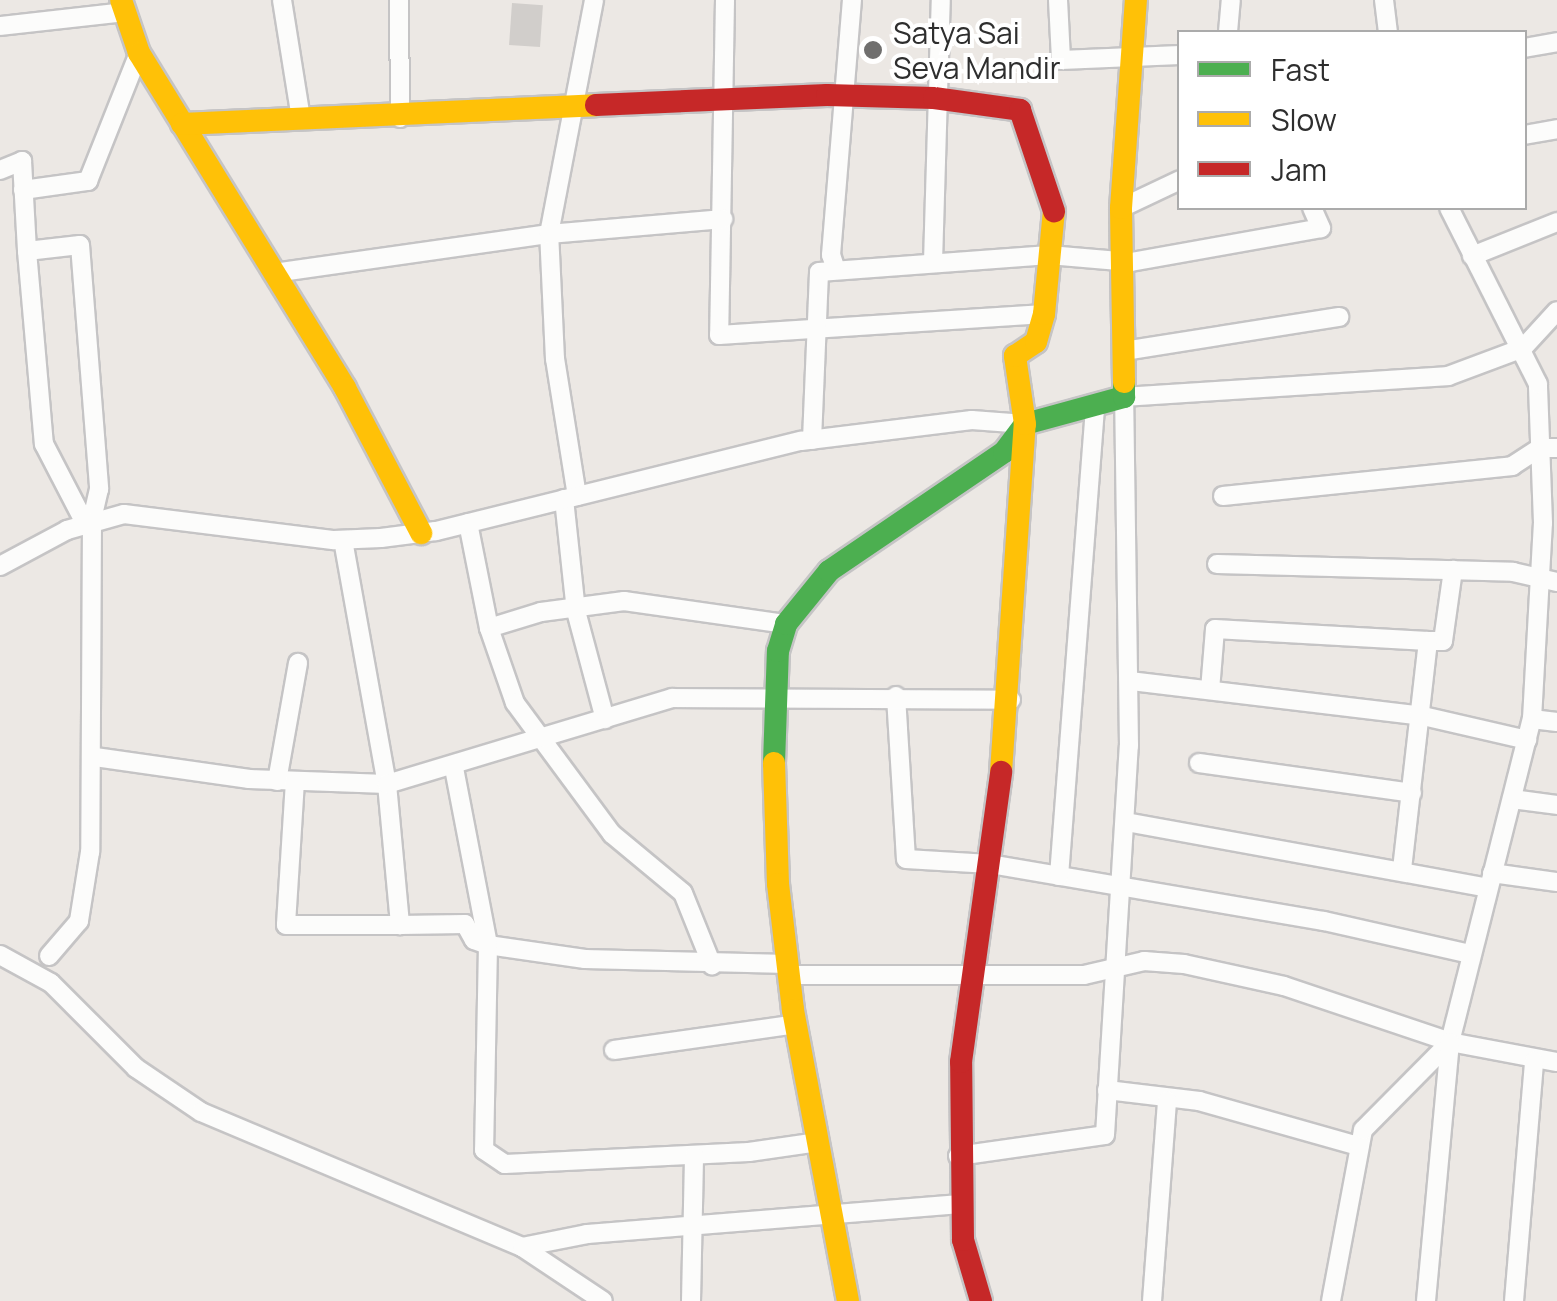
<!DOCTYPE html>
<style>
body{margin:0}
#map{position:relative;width:1557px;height:1301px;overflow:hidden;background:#ece8e4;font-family:Manrope,sans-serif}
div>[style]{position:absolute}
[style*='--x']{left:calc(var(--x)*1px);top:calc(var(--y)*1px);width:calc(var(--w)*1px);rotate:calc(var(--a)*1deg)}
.building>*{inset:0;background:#d1cecb;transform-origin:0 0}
.roads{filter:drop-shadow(2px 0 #c5c4c5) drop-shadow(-2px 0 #c5c4c5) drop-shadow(0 2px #c5c4c5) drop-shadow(0 -2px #c5c4c5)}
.street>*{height:18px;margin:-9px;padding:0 9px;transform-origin:9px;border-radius:9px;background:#fcfcfb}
.fast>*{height:22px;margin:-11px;padding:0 11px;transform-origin:11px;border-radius:11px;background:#4caf50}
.slow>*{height:22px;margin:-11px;padding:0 11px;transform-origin:11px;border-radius:11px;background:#ffc107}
.jam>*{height:22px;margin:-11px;padding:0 11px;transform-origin:11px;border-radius:11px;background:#c62828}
.dots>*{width:28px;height:28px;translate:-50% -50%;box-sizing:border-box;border:5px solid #fff;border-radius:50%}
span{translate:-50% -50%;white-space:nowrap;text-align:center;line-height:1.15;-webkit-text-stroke:8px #fff;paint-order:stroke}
.poi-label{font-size:30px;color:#2e2e2e}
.left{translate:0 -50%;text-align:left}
.legend{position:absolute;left:1177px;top:30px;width:350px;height:180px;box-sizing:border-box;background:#fff;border:2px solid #ababab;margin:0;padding:12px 18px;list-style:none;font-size:30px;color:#2e2e2e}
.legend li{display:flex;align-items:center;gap:20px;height:50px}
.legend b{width:50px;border:2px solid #ababab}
</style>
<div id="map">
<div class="building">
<i style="left:512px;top:3px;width:31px;height:42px;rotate:4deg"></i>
</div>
<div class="roads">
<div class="street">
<i style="--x:282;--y:0;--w:120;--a:80.9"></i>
<i style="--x:399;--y:0;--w:118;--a:89.5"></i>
<i style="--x:725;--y:0;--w:335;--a:91"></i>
<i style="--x:719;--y:335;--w:326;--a:-3.7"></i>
<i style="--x:1058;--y:0;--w:60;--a:87.1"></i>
<i style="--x:1061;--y:60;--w:119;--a:-2.4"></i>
<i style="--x:1384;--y:0;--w:32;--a:83"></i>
<i style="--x:0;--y:26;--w:126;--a:-6.4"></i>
<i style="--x:1228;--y:32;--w:32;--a:-85"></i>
<i style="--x:1524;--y:48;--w:34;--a:-10"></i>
<i style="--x:1524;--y:135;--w:34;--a:-10"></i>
<i style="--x:0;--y:170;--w:24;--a:-22"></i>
<i style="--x:22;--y:161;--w:90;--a:86.8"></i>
<i style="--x:27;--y:251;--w:53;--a:-6.5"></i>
<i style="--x:80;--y:245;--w:245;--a:85.5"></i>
<i style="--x:99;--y:489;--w:32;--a:103"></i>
<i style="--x:92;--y:520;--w:332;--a:90.3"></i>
<i style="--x:90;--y:852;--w:70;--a:99.1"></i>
<i style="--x:79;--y:921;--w:46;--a:130.6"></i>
<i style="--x:23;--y:190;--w:66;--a:-7.9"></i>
<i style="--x:88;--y:181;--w:138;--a:-68.3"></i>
<i style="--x:1121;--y:208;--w:65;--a:-25.4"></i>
<i style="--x:27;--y:251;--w:194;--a:85"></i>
<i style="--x:44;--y:444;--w:89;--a:62.6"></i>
<i style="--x:1472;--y:256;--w:92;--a:-21.8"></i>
<i style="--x:933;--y:262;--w:262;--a:-88.3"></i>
<i style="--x:836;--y:270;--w:16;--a:-108"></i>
<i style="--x:831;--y:255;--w:256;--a:-85.3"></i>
<i style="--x:274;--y:273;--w:278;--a:-8.1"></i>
<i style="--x:549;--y:234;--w:238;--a:-79.1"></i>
<i style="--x:1124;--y:351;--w:218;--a:-9"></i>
<i style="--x:812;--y:440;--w:168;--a:-87.6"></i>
<i style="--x:819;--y:272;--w:231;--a:-4.2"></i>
<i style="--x:1049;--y:255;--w:82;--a:4.9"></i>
<i style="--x:1131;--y:262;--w:193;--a:-10.1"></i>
<i style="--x:1321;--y:228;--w:22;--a:-114"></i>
<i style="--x:577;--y:496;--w:139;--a:-99.1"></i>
<i style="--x:555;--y:359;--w:125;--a:-92.7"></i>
<i style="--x:549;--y:234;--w:175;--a:-4.9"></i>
<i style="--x:1223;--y:496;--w:291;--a:-5.9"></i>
<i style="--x:1512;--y:466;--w:33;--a:-33"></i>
<i style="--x:1540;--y:448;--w:17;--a:0"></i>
<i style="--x:564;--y:499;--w:113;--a:83.9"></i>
<i style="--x:576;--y:611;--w:112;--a:75"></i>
<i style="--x:468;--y:523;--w:107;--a:78.7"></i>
<i style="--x:489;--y:628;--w:79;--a:70.9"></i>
<i style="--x:515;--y:703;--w:163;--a:53.5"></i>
<i style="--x:612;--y:834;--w:92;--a:39.7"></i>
<i style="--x:683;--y:893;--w:78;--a:68.1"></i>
<i style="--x:343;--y:540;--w:248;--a:79.8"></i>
<i style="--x:387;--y:784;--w:142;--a:84.7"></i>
<i style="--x:400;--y:925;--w:65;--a:-0.9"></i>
<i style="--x:465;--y:924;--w:18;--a:61"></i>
<i style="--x:474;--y:940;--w:15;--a:20"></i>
<i style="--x:488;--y:945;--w:98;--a:8.2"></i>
<i style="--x:585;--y:959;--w:203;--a:1.4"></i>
<i style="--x:1217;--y:564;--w:296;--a:1.5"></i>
<i style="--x:1513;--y:572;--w:45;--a:12.8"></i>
<i style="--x:0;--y:566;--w:76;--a:-28.2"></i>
<i style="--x:67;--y:530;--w:59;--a:-15.7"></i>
<i style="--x:124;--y:514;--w:212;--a:7.1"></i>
<i style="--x:334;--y:540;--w:47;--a:-2.4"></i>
<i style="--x:381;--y:538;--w:55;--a:-7.3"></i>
<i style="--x:436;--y:531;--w:376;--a:-13.9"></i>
<i style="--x:801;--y:441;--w:172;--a:-7"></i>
<i style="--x:972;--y:420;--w:53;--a:4.3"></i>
<i style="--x:489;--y:628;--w:54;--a:-17.1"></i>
<i style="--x:541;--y:612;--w:84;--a:-7.5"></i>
<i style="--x:624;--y:601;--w:164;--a:8.1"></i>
<i style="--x:1428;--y:641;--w:15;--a:0"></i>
<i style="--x:1443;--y:641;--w:72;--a:-82"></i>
<i style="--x:1130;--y:681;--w:295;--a:6.8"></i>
<i style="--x:1423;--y:716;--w:107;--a:13"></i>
<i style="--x:1210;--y:690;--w:61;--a:-85.3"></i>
<i style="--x:1215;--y:629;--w:213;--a:3.2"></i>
<i style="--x:1428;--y:641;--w:230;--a:96.5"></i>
<i style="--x:896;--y:696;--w:163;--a:86.5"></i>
<i style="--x:906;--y:859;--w:84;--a:3.4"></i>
<i style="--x:990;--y:864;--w:339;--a:9.7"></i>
<i style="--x:1324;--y:921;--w:151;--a:12.7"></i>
<i style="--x:1532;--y:719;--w:25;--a:7"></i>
<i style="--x:95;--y:757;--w:156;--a:8.1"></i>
<i style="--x:249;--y:779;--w:138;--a:2.1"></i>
<i style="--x:387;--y:784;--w:298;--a:-16.8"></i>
<i style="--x:672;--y:698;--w:339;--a:0.3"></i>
<i style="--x:1199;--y:763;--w:215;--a:8"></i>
<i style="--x:454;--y:768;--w:180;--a:79.1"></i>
<i style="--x:488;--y:945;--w:205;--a:91.1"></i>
<i style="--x:484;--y:1150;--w:25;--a:34"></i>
<i style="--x:505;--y:1164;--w:244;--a:-2.8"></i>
<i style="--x:749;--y:1152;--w:70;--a:-8.2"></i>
<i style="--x:277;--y:781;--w:120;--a:-79.9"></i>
<i style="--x:295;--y:781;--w:144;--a:93.6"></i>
<i style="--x:286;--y:925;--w:114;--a:0"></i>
<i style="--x:1512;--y:799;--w:45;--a:7.6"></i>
<i style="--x:1126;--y:822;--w:368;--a:10.3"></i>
<i style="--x:1492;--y:873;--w:66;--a:7.9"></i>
<i style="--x:1059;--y:876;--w:472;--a:-85.6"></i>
<i style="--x:0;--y:955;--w:58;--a:28.8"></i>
<i style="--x:51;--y:983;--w:120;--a:45"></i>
<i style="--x:136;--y:1068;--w:78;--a:34.1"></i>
<i style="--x:201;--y:1112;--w:348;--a:22.8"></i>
<i style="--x:522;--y:1247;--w:97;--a:33.7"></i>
<i style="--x:789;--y:975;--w:295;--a:0"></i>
<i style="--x:1084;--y:975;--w:62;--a:-13.1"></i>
<i style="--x:1144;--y:961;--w:40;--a:4.3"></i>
<i style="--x:1184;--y:964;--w:102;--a:12.4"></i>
<i style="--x:1284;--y:986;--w:175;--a:18.6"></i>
<i style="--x:1450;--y:1042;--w:109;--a:10.6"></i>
<i style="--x:614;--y:1050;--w:184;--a:-8.1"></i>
<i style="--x:1107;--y:1090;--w:93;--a:6.8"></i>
<i style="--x:1199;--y:1101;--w:165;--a:15.8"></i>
<i style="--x:958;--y:1156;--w:148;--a:-8.1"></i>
<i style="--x:1105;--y:1135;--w:390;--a:-86.5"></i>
<i style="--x:1129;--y:746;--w:349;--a:-90.8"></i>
<i style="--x:1124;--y:397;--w:325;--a:-3.7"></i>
<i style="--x:1448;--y:376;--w:80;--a:-20.5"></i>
<i style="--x:1523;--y:348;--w:50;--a:-47.4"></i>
<i style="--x:522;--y:1247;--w:66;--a:-11.3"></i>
<i style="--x:587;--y:1234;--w:375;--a:-4.6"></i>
<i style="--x:691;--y:1301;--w:145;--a:-88.8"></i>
<i style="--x:1152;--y:1301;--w:201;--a:-85.7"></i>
<i style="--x:1331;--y:1301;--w:174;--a:-79.4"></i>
<i style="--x:1363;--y:1130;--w:124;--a:-45.3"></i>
<i style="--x:1450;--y:1042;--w:333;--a:-75.8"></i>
<i style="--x:1532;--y:719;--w:196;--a:-86.8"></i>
<i style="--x:1543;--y:523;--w:139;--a:-92.1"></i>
<i style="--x:1538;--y:384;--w:197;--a:-116.8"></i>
<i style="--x:1426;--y:1301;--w:260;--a:-84.7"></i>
<i style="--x:1514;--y:1301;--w:241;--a:-85.2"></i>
</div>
<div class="fast">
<i style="--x:774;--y:763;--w:112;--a:-88"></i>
<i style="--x:778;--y:651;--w:28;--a:-73"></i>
<i style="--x:786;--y:624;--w:68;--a:-50.9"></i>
<i style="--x:829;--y:571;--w:212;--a:-34.2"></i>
<i style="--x:1004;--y:452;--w:35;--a:-53"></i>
<i style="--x:1025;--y:424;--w:103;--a:-15.3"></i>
<i style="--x:1124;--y:397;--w:15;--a:-90"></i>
</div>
<div class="slow">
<i style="--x:121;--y:0;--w:56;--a:71.2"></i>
<i style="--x:139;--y:53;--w:393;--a:58.4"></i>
<i style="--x:345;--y:388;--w:164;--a:62.3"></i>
<i style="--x:182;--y:124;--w:414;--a:-2.6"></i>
<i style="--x:1124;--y:382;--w:174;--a:-91"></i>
<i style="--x:1121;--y:208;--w:209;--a:-85.9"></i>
<i style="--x:774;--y:763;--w:121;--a:88.1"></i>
<i style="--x:778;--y:884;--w:127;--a:83.2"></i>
<i style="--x:793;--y:1010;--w:296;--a:79.3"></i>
<i style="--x:1001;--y:772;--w:349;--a:-86.1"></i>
<i style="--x:1025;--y:424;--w:69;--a:-98.4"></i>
<i style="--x:1015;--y:356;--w:25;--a:-34"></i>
<i style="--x:1036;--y:342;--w:29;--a:-74"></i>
<i style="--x:1044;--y:314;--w:103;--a:-84.5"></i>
</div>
<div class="jam">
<i style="--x:596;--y:105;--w:231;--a:-2.5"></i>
<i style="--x:827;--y:95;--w:107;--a:1.6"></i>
<i style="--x:934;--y:98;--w:87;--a:7.9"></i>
<i style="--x:1020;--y:110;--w:107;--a:71.4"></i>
<i style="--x:981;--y:1301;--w:64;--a:-106.4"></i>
<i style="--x:963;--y:1240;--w:178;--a:-90.6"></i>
<i style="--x:961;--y:1062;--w:293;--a:-82.1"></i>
</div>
</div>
<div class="dots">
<i style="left:873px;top:50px;background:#706f6e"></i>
</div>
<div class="poi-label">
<span class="left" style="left:893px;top:50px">Satya Sai<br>Seva Mandir</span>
</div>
<ul class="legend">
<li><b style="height:12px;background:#4caf50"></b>Fast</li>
<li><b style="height:12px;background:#ffc107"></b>Slow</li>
<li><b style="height:12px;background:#c62828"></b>Jam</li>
</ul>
</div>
